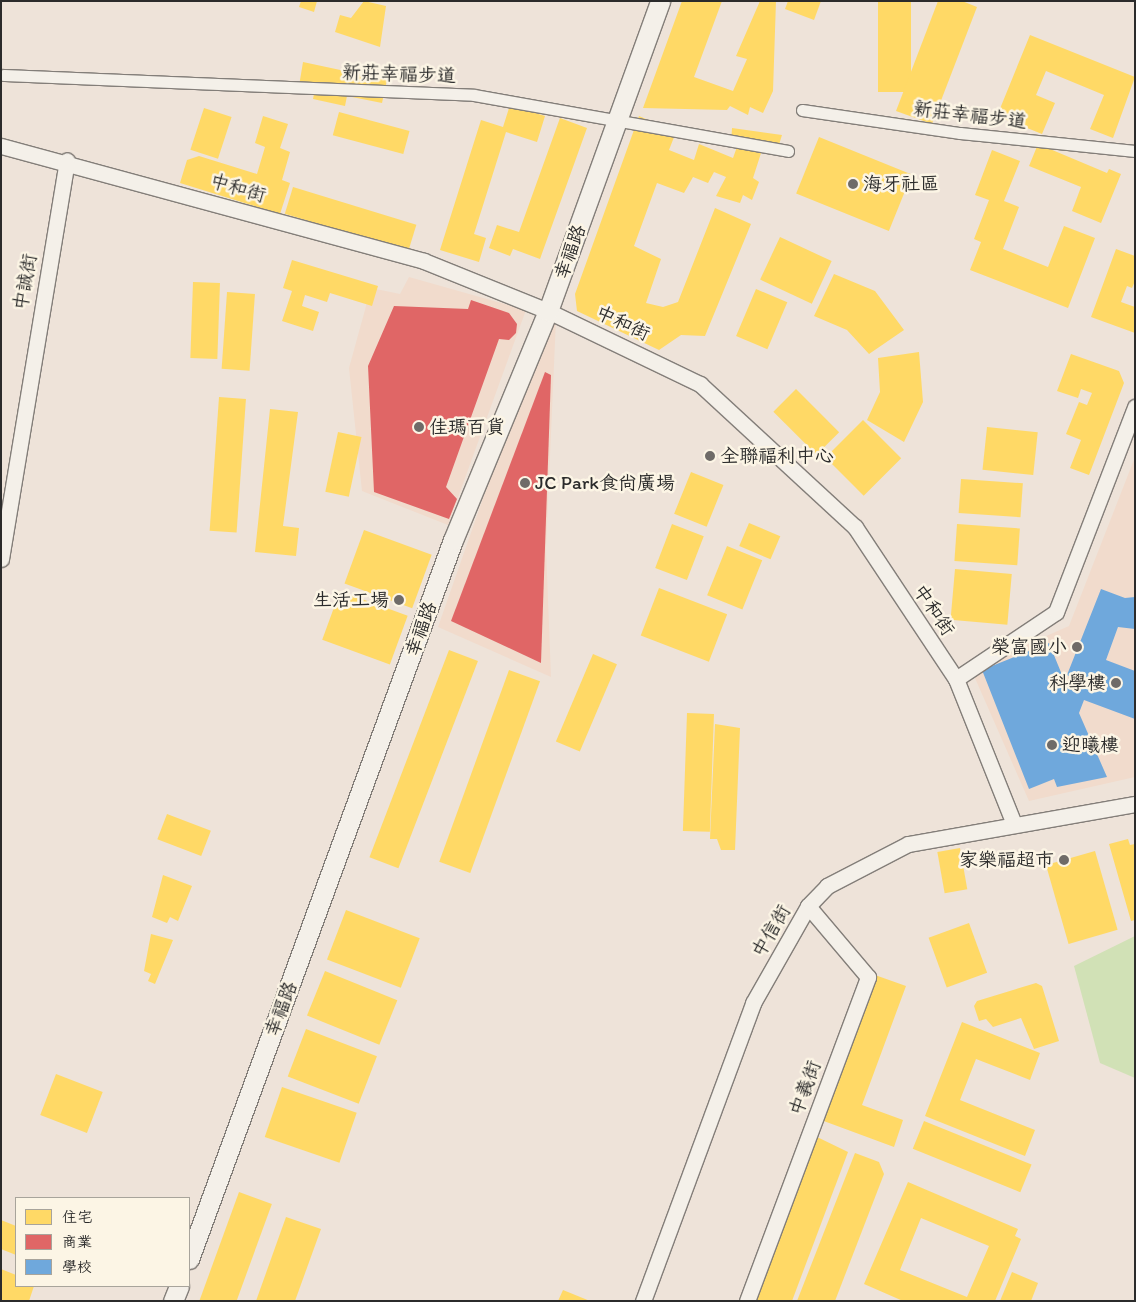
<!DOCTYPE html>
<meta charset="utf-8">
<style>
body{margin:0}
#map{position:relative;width:1136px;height:1302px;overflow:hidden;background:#eee3d9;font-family:Itim,"LXGW WenKai TC",sans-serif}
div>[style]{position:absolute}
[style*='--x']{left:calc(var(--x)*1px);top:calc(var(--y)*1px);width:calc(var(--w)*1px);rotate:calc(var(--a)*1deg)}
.built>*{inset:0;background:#f1dbcc}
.green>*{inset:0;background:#d1e1b6}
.homes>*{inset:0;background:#ffd966;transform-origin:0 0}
.shops>*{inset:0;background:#e06666}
.schools>*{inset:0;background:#6fa8dc}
.roads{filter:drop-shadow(1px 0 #837e79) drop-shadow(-1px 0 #837e79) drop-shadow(0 1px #837e79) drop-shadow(0 -1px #837e79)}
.pedestrian>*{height:11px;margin:-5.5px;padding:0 5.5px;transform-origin:5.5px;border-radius:5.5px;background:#f4f0e9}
.minor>*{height:15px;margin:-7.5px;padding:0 7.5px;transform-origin:7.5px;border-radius:7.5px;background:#f4f0e9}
.tertiary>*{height:19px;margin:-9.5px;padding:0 9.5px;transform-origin:9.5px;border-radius:9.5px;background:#f4f0e9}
.dots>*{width:14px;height:14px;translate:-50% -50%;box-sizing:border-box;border:2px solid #fcf5e5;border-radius:50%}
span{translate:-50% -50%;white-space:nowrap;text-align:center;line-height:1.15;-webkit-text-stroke:5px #fcf5e5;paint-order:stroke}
.street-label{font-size:19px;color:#2b2b2b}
.poi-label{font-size:19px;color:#2b2b2b}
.left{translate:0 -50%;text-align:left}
.right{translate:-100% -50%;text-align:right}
.frame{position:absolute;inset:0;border:2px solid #2b2b2b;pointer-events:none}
.legend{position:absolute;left:15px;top:1197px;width:175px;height:90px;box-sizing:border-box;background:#fcf5e5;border:1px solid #a8a49b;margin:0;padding:6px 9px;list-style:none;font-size:15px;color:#2b2b2b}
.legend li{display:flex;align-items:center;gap:10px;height:25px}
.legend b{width:25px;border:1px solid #a8a49b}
</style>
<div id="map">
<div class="built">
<i style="clip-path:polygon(409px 277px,526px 310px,448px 525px,362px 491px,349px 368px,371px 288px,400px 294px)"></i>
<i style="clip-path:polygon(556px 319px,546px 548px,551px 677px,438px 627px,543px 327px)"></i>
<i style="clip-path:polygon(1135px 457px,1135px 777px,1029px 801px,971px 669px,1069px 626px)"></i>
</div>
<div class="green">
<i style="clip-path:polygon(1135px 936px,1135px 1078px,1100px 1063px,1074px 966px)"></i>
</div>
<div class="homes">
<i style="clip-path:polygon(301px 1px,317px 1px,314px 12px,299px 7px)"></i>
<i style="clip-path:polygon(364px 1px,386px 6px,380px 47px,335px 32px,340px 15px,351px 18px)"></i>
<i style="clip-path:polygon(682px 1px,722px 1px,694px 77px,733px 91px,747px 59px,736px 56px,760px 1px,776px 1px,773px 91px,763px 113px,750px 107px,748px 115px,730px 106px,727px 110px,643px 108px)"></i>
<i style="clip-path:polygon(788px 1px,821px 1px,814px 20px,785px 9px)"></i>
<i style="left:878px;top:1px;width:33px;height:91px"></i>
<i style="clip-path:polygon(938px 1px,962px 1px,977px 7px,932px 124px,896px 111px)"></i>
<i style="clip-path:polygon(1030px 35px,1135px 77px,1113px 138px,1090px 129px,1104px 95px,1046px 71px,1036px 95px,1055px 103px,1042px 134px,997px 116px)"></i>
<i style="clip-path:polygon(303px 62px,387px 80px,382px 103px,347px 96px,345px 106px,313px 99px,315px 89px,299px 86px)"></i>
<i style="clip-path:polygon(510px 105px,545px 116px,537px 142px,506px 132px,474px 234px,486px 238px,479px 262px,440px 250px,481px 120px,503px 127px)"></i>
<i style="left:204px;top:108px;width:29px;height:44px;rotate:18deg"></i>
<i style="left:339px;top:112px;width:73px;height:24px;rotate:15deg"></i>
<i style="clip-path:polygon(263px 116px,288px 124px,280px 148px,290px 152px,282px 180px,290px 183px,280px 214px,180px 183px,187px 160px,199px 156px,257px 174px,265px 147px,255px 143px)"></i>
<i style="clip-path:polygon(639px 116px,676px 132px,669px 150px,694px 160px,699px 144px,733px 158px,738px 144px,731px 145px,732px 128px,782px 135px,777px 151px,762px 150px,753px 178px,759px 182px,752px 200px,743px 195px,740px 203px,716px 196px,726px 177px,714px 172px,708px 183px,693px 177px,684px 193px,657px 183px,634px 246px,661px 259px,646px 303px,663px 307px,678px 302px,715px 208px,751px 224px,705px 336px,681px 335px,659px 350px,577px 311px,575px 294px)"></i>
<i style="clip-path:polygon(560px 118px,587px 128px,540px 259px,513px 249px,510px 256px,489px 248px,497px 225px,519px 232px)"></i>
<i style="left:819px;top:137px;width:100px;height:61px;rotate:22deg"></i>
<i style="clip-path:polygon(1038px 144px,1107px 173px,1109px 169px,1121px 174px,1101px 223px,1072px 211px,1081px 187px,1029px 166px)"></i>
<i style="clip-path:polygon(992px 150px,1020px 161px,1004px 201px,1019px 207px,1003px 249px,1048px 267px,1064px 226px,1095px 238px,1068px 308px,970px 270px,981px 242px,974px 239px,989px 200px,975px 195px)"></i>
<i style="left:293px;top:187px;width:129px;height:28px;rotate:17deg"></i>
<i style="left:780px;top:237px;width:57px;height:47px;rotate:25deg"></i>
<i style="clip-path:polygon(1116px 249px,1135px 256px,1135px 281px,1132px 288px,1127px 286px,1121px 302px,1135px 307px,1135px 333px,1091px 317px)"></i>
<i style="clip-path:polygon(292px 260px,378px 286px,372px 306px,330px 293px,327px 302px,305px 295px,302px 306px,319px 312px,313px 331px,282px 321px,292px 291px,283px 288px)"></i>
<i style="clip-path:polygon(834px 274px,875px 291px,904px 330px,869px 354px,847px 330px,814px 316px)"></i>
<i style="left:193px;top:282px;width:27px;height:76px;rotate:2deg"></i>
<i style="left:756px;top:289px;width:34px;height:51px;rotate:23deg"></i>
<i style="left:227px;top:292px;width:28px;height:77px;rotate:4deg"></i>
<i style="clip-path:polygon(919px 352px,923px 402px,904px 442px,867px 420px,880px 392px,878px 358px)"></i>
<i style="clip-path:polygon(1071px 354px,1119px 371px,1124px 383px,1089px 475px,1070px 468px,1081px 440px,1066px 434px,1079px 402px,1087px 405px,1092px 393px,1081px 389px,1078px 398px,1057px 391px)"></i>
<i style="left:796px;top:389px;width:61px;height:32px;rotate:45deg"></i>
<i style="left:219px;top:397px;width:27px;height:134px;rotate:4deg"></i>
<i style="clip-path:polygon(270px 409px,298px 412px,283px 526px,299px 528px,296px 556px,255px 552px)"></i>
<i style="left:863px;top:420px;width:54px;height:53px;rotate:45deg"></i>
<i style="left:987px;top:427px;width:51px;height:43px;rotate:6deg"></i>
<i style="left:338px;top:432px;width:24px;height:61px;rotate:12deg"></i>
<i style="left:691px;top:472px;width:35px;height:45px;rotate:22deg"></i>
<i style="left:961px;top:479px;width:62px;height:34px;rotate:4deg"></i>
<i style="left:749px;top:523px;width:34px;height:25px;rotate:23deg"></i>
<i style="left:672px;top:524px;width:34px;height:47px;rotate:21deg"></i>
<i style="left:957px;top:524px;width:63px;height:37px;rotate:4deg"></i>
<i style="left:364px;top:530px;width:72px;height:57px;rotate:20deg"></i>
<i style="left:727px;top:546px;width:38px;height:53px;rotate:22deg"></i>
<i style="left:955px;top:569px;width:57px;height:51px;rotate:5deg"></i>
<i style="left:659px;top:588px;width:73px;height:51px;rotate:21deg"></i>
<i style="left:340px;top:591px;width:72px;height:52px;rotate:20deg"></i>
<i style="left:449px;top:650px;width:31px;height:222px;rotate:21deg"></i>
<i style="left:593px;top:654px;width:26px;height:95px;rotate:23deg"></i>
<i style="left:509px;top:670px;width:33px;height:204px;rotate:20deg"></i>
<i style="left:687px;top:713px;width:27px;height:118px;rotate:2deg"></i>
<i style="clip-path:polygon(715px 724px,740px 728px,735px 850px,721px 850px,717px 839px,710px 839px)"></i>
<i style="left:167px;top:814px;width:47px;height:27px;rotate:21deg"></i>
<i style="clip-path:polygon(1128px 839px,1130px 845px,1135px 844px,1135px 920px,1131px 921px,1109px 844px)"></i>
<i style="left:960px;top:848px;width:42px;height:23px;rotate:80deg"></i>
<i style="left:1095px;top:851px;width:82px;height:51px;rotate:74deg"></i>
<i style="clip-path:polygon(163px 875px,192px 886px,178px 921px,170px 917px,167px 923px,152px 917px)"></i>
<i style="left:346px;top:910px;width:79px;height:53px;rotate:21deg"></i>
<i style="left:969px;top:923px;width:53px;height:43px;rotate:70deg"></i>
<i style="clip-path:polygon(151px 934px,173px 940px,155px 984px,148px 981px,151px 974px,144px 971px)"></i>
<i style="left:325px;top:971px;width:78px;height:48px;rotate:22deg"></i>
<i style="clip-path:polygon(875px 975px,906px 986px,862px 1105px,903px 1120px,894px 1147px,821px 1120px)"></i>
<i style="clip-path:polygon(1036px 983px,1042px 986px,1059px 1041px,1034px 1049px,1021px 1018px,993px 1027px,986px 1019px,979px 1021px,974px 1006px,977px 1001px)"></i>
<i style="clip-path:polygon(962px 1022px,1040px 1053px,1030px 1080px,976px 1059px,960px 1100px,1035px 1130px,1025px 1156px,925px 1116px)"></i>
<i style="left:306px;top:1029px;width:76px;height:51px;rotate:21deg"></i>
<i style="left:56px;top:1074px;width:50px;height:44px;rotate:21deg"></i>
<i style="left:282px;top:1087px;width:79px;height:53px;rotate:19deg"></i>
<i style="left:924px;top:1121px;width:116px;height:30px;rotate:22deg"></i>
<i style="clip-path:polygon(815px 1136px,848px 1152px,792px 1301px,751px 1301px)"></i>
<i style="clip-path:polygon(855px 1153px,879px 1162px,884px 1174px,835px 1301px,797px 1301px)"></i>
<i style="clip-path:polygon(evenodd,908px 1182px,1018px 1229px,1015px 1236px,1021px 1239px,995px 1301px,903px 1301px,864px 1284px,908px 1182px,921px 1218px,989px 1246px,967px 1297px,900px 1270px,921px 1218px)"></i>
<i style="left:239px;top:1192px;width:35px;height:116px;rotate:20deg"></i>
<i style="clip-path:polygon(286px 1217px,321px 1229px,295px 1301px,256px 1301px)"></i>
<i style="clip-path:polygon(1px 1220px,16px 1226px,16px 1255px,1px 1249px)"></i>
<i style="clip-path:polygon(1px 1269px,16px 1275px,16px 1286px,34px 1286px,29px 1301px,1px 1301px)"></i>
<i style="clip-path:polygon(1012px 1272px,1038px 1283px,1031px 1301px,1000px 1301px)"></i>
<i style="clip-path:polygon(563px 1290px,590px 1301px,558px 1301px)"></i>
</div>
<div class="shops">
<i style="clip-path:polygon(471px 300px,509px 313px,517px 324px,516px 333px,509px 340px,499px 339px,446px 487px,457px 499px,449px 519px,374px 492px,368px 366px,394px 306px,468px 309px)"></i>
<i style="clip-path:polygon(545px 372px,551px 375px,541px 663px,451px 621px)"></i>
</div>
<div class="schools">
<i style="clip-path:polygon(1101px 589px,1125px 598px,1135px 597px,1135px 629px,1118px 627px,1106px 660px,1135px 671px,1135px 719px,1084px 700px,1079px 713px,1107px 777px,1057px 787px,1054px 779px,1029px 789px,982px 670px,1049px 643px,1067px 687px,1071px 677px,1067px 675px)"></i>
</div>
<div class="roads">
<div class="pedestrian">
<i style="--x:3;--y:75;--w:471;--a:2.4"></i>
<i style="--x:474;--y:95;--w:319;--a:10.1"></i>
<i style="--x:802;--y:110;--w:160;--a:8.3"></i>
<i style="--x:960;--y:133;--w:176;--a:5.9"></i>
</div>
<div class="minor">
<i style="--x:1;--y:146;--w:438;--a:15.2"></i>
<i style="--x:424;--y:261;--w:134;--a:22"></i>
<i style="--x:548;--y:311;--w:169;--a:25.7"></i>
<i style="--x:700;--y:384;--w:211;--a:42.7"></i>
<i style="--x:855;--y:527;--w:182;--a:56.4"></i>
<i style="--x:956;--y:679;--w:156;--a:68.2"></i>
<i style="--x:1;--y:559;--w:404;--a:-80.6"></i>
<i style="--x:956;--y:679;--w:120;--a:-33.8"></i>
<i style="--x:1056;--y:612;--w:220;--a:-68.9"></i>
<i style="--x:643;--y:1301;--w:318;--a:-69.7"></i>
<i style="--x:753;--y:1003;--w:112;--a:-60.4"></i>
<i style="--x:808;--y:906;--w:28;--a:-46"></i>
<i style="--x:827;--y:886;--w:91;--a:-27.4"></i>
<i style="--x:908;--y:844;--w:230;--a:-10"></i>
<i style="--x:747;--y:1301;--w:346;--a:-69.5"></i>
<i style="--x:868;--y:977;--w:93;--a:-130.2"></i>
</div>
<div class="tertiary">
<i style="--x:189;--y:1259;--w:766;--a:-69.84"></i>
<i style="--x:453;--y:540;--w:248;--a:-67.5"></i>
<i style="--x:548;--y:311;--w:330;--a:-70.1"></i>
<i style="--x:173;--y:1301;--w:16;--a:-68"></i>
</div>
</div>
<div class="dots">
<i style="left:853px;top:184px;background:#6f6b68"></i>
<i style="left:419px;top:427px;background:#6f6b68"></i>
<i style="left:710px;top:456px;background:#6f6b68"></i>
<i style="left:525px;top:483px;background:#6f6b68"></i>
<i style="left:399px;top:600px;background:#6f6b68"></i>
<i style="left:1077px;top:647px;background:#6f6b68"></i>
<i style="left:1116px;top:683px;background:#6f6b68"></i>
<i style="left:1052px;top:745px;background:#6f6b68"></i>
<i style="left:1064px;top:860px;background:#6f6b68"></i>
</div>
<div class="street-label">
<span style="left:399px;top:74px;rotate:2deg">新莊幸福步道</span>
<span style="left:970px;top:115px;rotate:7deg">新莊幸福步道</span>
<span style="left:238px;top:188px;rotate:16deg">中和街</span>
<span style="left:570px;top:252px;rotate:-70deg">幸福路</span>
<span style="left:25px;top:282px;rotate:-80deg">中誠街</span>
<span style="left:623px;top:323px;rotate:25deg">中和街</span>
<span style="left:934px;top:610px;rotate:56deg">中和街</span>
<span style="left:421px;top:629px;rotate:-70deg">幸福路</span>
<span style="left:771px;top:931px;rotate:-60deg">中信街</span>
<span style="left:281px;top:1009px;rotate:-69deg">幸福路</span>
<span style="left:805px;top:1088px;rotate:-70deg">中義街</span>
</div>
<div class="poi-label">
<span class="left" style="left:863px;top:184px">海牙社區</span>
<span class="left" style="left:429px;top:427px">佳瑪百貨</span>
<span class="left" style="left:720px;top:456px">全聯福利中心</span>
<span class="left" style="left:535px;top:483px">JC Park食尚廣場</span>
<span class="right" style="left:389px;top:600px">生活工場</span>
<span class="right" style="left:1067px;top:647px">榮富國小</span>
<span class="right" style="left:1106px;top:683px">科學樓</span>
<span class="left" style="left:1062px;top:745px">迎曦樓</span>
<span class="right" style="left:1054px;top:860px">家樂福超市</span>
</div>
<div class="frame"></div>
<ul class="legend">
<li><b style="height:14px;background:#ffd966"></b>住宅</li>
<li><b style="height:14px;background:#e06666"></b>商業</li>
<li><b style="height:14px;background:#6fa8dc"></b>學校</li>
</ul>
</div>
